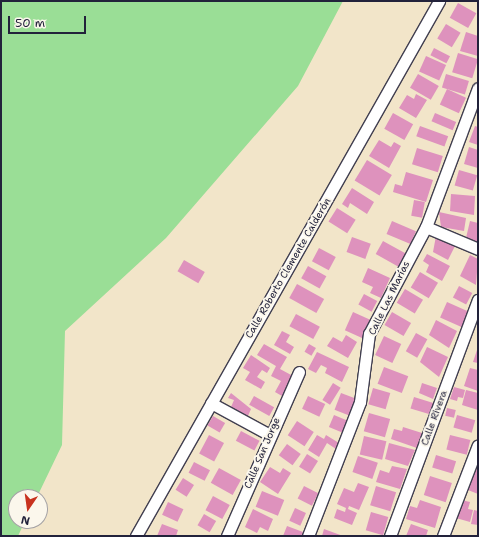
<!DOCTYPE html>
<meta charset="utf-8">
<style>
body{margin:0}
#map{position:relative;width:479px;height:537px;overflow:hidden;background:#f2e5c9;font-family:"Shantell Sans",sans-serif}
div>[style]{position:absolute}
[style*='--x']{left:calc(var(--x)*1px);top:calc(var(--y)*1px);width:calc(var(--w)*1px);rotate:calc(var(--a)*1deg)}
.green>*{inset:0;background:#9ade96}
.building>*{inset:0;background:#de92bd;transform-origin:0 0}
.roads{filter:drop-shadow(1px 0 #413f50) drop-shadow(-1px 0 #413f50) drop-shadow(0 1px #413f50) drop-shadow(0 -1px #413f50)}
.minor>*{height:11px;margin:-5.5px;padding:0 5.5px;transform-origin:5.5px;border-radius:5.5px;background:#fff}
span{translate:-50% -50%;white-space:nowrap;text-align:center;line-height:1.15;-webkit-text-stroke:4px #fbf7ec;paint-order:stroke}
.street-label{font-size:10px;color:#22223b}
.frame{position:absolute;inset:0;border:2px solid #22223b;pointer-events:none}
.north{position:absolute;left:8px;top:489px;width:40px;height:40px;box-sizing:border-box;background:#fbf7ec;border:1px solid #a4a2a5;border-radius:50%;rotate:193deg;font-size:11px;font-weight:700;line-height:16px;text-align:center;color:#22223b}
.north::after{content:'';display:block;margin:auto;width:14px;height:18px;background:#c8321e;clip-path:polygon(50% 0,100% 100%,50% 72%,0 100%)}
.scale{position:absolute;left:8px;top:16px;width:78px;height:18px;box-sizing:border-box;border:2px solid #22223b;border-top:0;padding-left:5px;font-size:12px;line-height:14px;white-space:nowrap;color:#22223b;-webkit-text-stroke:3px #fbf7ec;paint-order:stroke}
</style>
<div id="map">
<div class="green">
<i style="clip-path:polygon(1px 1px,343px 1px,298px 86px,166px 238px,65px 331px,62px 445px,37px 497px,16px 497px,16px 521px,25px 521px,18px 536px,1px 536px)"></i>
</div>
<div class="building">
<i style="left:458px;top:3px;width:21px;height:17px;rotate:29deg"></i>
<i style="left:446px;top:24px;width:17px;height:17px;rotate:31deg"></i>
<i style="clip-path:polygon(466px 32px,478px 36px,478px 56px,460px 51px)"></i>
<i style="left:434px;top:48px;width:18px;height:8px;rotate:27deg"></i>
<i style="left:458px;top:53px;width:21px;height:20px;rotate:17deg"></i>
<i style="left:426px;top:56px;width:22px;height:17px;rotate:24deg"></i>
<i style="left:418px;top:74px;width:24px;height:16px;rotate:30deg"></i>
<i style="left:446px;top:74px;width:24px;height:14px;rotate:17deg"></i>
<i style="left:447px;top:89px;width:21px;height:17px;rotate:25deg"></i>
<i style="clip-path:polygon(416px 94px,427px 100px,416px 118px,399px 108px,407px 95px,414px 99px)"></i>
<i style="left:393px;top:113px;width:23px;height:18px;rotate:29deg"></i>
<i style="left:435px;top:113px;width:23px;height:9px;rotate:23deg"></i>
<i style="left:420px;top:126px;width:30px;height:11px;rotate:20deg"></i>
<i style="clip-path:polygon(475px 126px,478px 127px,478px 145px,469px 142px)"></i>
<i style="clip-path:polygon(379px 140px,391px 147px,394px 142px,401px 146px,389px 168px,369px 156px)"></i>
<i style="clip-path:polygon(469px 147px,478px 150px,478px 168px,464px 164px)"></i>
<i style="left:417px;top:148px;width:27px;height:17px;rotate:17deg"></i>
<i style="left:367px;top:160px;width:29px;height:24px;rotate:31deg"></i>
<i style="left:459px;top:170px;width:19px;height:16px;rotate:16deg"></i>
<i style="clip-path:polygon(406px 172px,433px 180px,426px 202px,393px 192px,395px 184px,402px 186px)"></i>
<i style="clip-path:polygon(352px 188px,374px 202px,367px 214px,350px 203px,348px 208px,342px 204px)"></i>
<i style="clip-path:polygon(451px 194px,475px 196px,474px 215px,450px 211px)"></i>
<i style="left:414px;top:200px;width:11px;height:16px;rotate:10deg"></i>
<i style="left:337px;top:208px;width:22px;height:16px;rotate:32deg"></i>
<i style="clip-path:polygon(439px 212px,466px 218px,464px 231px,441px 227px)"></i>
<i style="left:392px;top:221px;width:26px;height:14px;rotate:23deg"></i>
<i style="clip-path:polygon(470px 221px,478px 223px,478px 244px,466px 238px)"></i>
<i style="clip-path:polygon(436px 236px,455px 246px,448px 260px,433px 252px)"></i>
<i style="left:352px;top:237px;width:20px;height:16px;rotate:20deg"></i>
<i style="left:383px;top:241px;width:26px;height:15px;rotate:29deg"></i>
<i style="left:319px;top:248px;width:19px;height:15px;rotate:28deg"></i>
<i style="clip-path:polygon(427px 254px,450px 266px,442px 281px,426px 272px,429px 265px,423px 261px)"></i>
<i style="clip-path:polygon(470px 255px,478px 259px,476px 285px,460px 276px)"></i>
<i style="left:184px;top:260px;width:24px;height:13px;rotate:30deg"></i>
<i style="left:308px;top:266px;width:21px;height:14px;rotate:29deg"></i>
<i style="clip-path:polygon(368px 268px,390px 278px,381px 298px,370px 293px,373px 287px,362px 282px)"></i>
<i style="left:420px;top:272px;width:21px;height:18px;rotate:31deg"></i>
<i style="left:297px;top:284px;width:31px;height:16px;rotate:29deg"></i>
<i style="left:459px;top:286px;width:15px;height:13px;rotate:28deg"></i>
<i style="left:405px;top:289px;width:21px;height:16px;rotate:31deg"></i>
<i style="left:364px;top:294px;width:15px;height:12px;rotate:28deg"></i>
<i style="left:447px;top:302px;width:24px;height:17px;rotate:24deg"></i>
<i style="left:353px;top:312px;width:20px;height:20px;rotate:24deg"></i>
<i style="left:392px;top:312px;width:22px;height:15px;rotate:30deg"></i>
<i style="left:296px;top:314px;width:27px;height:14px;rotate:28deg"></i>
<i style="clip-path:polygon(436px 320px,457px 331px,449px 348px,429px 335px)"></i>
<i style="clip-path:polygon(282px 331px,290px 335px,286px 342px,294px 347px,290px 354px,274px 345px)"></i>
<i style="left:416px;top:333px;width:13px;height:21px;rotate:29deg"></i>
<i style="clip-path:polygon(346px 335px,357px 342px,348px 358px,327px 346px,333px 337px,342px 342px)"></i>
<i style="left:384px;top:336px;width:19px;height:21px;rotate:25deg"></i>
<i style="clip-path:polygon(264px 344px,287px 357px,280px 369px,293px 376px,282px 396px,275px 392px,281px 381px,271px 376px,276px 366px,257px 355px)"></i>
<i style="left:309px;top:344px;width:8px;height:9px;rotate:30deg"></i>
<i style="clip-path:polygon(427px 347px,448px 357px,439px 377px,420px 362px)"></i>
<i style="clip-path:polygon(478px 347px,478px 363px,473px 362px)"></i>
<i style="clip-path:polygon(317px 352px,349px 367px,342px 382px,325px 373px,327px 368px,321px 365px,316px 373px,308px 369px)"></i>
<i style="clip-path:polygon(251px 355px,270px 368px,267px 373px,262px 370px,257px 377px,265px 382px,261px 389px,245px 380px,250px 372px,243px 368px)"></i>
<i style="left:384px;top:367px;width:26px;height:18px;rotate:21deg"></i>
<i style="clip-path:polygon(470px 368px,478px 370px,478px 391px,464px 386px)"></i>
<i style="left:333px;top:383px;width:9px;height:20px;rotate:32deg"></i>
<i style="clip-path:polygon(422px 383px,437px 388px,433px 399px,419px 393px)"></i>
<i style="clip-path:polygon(454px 387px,465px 390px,463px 398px,458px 397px,457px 401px,450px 399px)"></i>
<i style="left:373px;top:388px;width:18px;height:17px;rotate:16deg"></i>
<i style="clip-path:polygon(466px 390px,478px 393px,478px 410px,462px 405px)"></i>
<i style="clip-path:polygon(231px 393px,251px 409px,248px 416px,231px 407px,234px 400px,228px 398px)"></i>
<i style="left:341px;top:393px;width:17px;height:18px;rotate:21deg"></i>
<i style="left:254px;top:396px;width:23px;height:10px;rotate:29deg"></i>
<i style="left:308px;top:396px;width:19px;height:14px;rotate:25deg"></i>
<i style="left:414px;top:397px;width:21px;height:12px;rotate:17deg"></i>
<i style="left:447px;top:408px;width:9px;height:8px;rotate:13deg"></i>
<i style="left:369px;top:413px;width:22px;height:19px;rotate:16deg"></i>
<i style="left:334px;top:415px;width:15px;height:13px;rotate:23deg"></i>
<i style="left:457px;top:415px;width:19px;height:13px;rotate:16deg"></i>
<i style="left:213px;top:416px;width:14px;height:11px;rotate:30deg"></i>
<i style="left:297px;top:421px;width:20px;height:17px;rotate:33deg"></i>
<i style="clip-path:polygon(403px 427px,422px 433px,417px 448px,391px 439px,394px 429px,402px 431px)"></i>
<i style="left:241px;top:431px;width:21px;height:11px;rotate:28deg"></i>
<i style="left:209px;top:435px;width:17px;height:21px;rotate:28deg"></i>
<i style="clip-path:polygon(317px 435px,324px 439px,326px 435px,339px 443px,336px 449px,327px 443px,319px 457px,308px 450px)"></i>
<i style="left:450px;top:435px;width:21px;height:15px;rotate:14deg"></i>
<i style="left:364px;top:436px;width:23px;height:19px;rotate:13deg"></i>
<i style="clip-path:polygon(389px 443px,415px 450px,408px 466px,385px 459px)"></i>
<i style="left:287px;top:444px;width:17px;height:14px;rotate:36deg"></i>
<i style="left:307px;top:454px;width:13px;height:15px;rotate:32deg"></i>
<i style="left:436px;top:455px;width:21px;height:13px;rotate:17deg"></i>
<i style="left:358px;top:456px;width:21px;height:17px;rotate:19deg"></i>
<i style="left:194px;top:462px;width:18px;height:12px;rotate:27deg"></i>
<i style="clip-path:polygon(392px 466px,407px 469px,400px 489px,376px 482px,380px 470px,389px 473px)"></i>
<i style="clip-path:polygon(270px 467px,280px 473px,283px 468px,291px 473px,278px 494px,260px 482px)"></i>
<i style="left:219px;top:468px;width:25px;height:17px;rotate:29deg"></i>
<i style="clip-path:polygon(475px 469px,478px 470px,478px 494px,468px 490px)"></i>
<i style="left:430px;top:476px;width:23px;height:20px;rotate:18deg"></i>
<i style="left:183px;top:478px;width:13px;height:14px;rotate:32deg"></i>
<i style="clip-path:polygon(358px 483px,369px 487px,359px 510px,349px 506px,348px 509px,357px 513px,352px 525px,334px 518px,337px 509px,345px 512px,346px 508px,337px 504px,344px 488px,354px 492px)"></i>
<i style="left:304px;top:486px;width:16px;height:14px;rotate:27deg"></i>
<i style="left:376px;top:486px;width:21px;height:20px;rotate:17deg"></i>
<i style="left:262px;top:491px;width:24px;height:17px;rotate:22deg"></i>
<i style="left:213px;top:496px;width:19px;height:16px;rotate:28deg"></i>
<i style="clip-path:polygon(420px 500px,441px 507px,435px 528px,406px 519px,410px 506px,417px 508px)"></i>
<i style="clip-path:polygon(461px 500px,470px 502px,468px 509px,473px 510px,470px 522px,456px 518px)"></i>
<i style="left:168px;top:502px;width:17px;height:14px;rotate:25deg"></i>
<i style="left:295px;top:508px;width:12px;height:14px;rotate:24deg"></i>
<i style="clip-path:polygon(253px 509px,273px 519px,268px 531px,260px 527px,257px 533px,245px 527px)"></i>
<i style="clip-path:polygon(474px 510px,478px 511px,478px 525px,471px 524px)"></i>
<i style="left:371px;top:512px;width:18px;height:19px;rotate:16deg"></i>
<i style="left:204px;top:514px;width:14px;height:13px;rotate:30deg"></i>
<i style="clip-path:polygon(162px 524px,178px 530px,176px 536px,157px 536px)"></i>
<i style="clip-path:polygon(411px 524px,428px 530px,426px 536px,406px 536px)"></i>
<i style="clip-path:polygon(287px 526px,303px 532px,302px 536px,283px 536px)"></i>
<i style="clip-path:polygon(324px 529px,343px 536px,322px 536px)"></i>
</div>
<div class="roads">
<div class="minor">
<i style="--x:426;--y:227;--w:56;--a:22.9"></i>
<i style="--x:211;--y:403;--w:65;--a:28.5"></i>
<i style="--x:136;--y:536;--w:615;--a:-60.47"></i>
<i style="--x:227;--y:536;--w:179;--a:-66.3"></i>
<i style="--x:308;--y:536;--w:144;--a:-68.8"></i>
<i style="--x:360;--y:402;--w:69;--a:-82.5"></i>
<i style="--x:369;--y:334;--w:121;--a:-62"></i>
<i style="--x:426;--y:227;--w:148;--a:-69.5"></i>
<i style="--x:390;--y:536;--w:252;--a:-69.6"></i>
<i style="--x:443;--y:536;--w:97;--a:-69"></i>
</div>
</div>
<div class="street-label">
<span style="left:288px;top:268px;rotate:-60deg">Calle Roberto Clemente Calderón</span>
<span style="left:389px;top:298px;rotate:-64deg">Calle Las Marías</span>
<span style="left:434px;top:418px;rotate:-70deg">Calle Rivera</span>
<span style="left:262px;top:453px;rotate:-67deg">Calle San Jorge</span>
</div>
<div class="frame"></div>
<div class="north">N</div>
<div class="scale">50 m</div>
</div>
